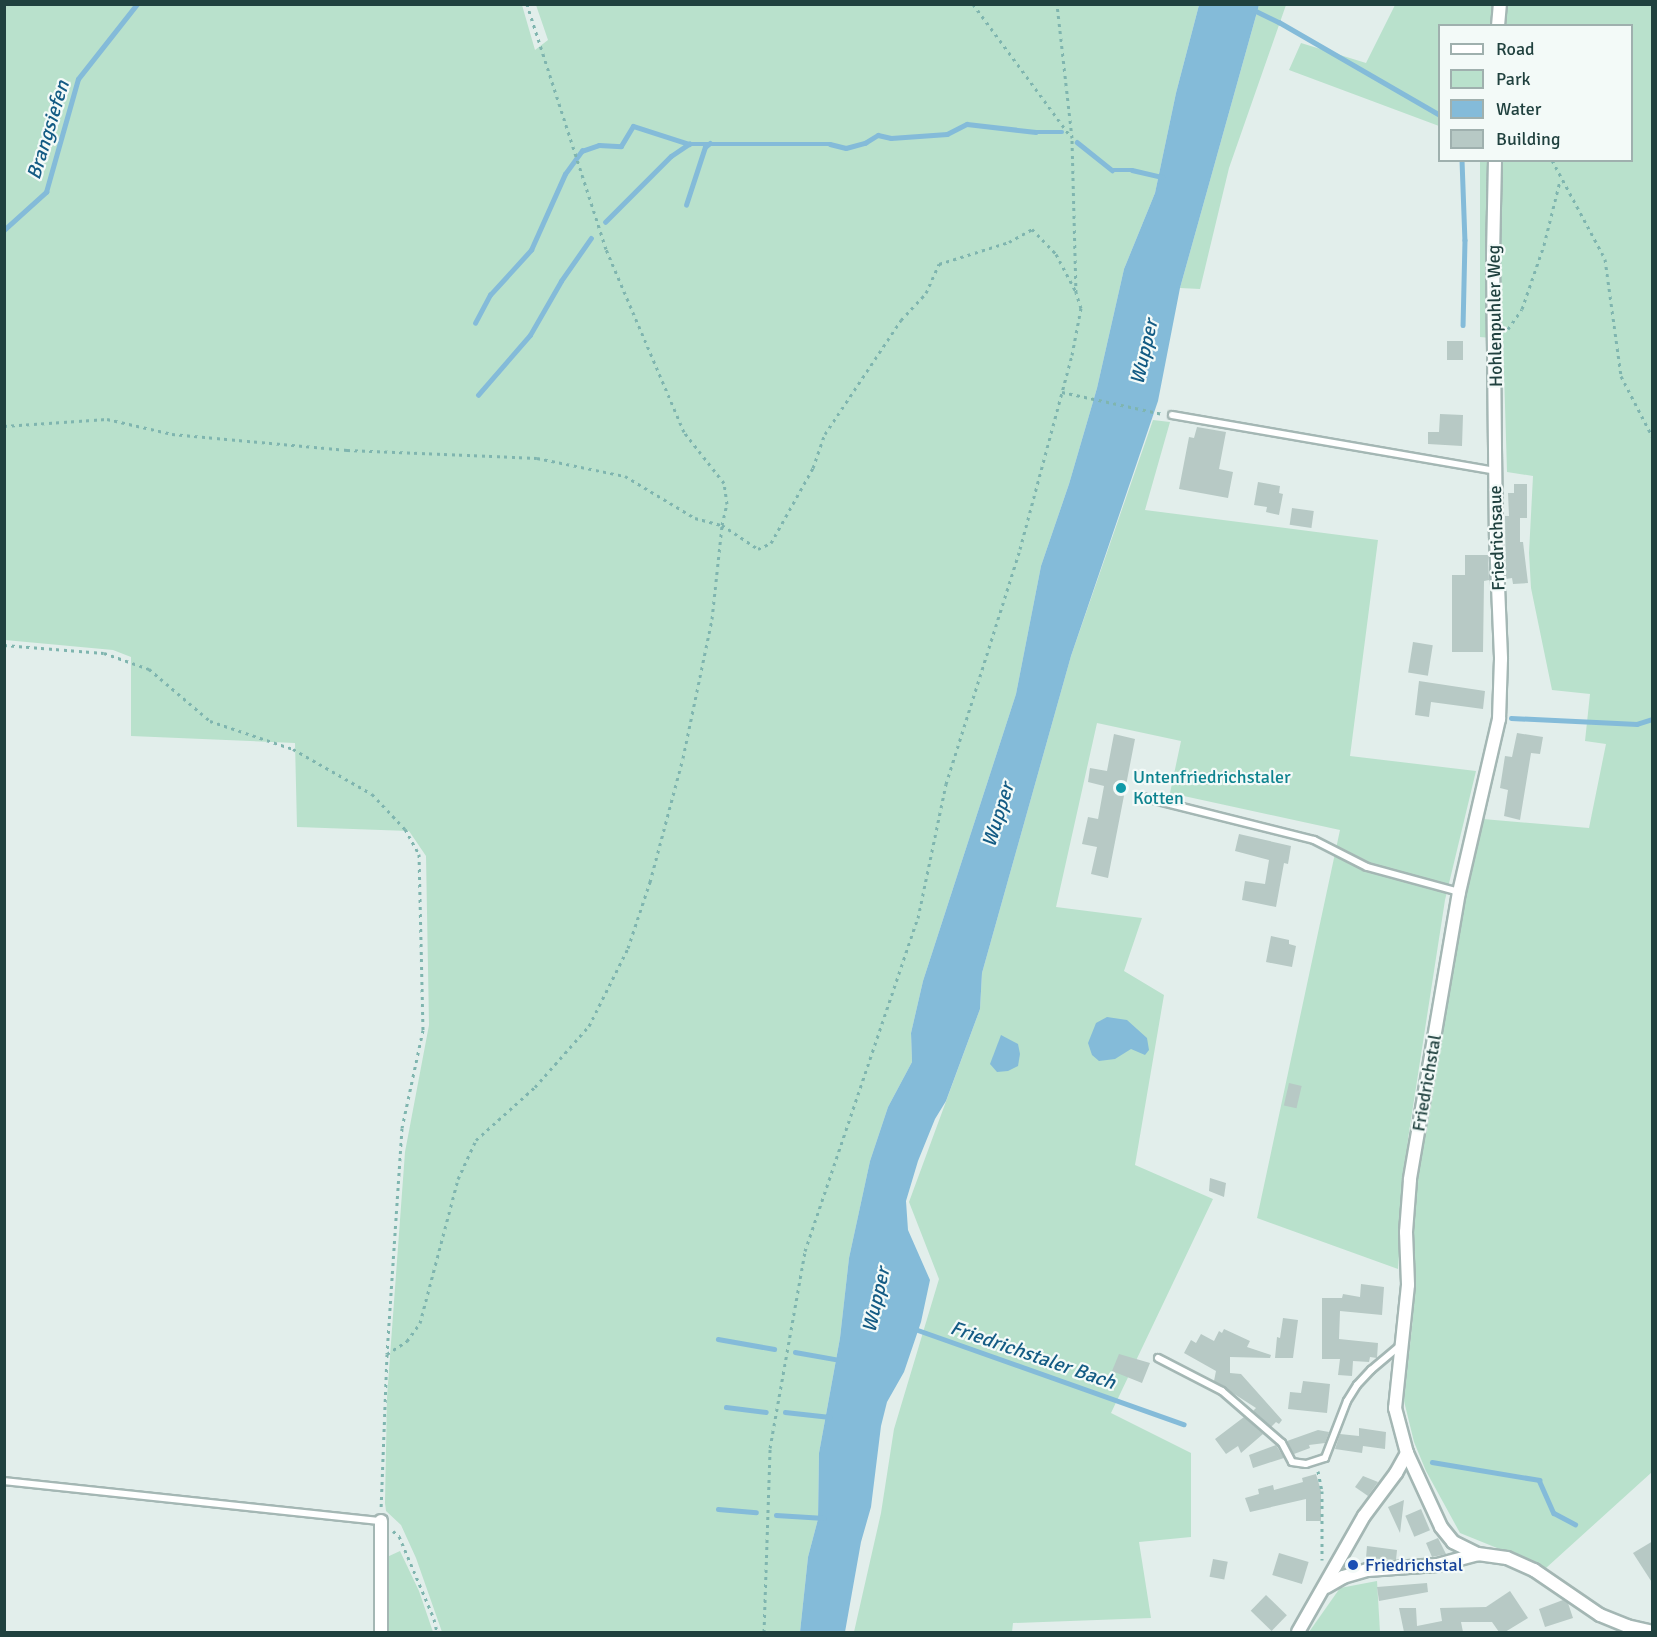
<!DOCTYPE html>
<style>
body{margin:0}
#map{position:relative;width:1657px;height:1637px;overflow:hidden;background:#e2eeeb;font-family:Signika,sans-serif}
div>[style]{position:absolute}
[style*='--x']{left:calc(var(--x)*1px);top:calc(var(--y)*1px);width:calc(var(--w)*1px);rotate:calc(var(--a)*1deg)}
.green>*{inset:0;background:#b9e1cc}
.water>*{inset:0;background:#84bbd9}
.stream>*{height:4.5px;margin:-2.25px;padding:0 2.25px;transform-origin:2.25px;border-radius:2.25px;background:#84bbd9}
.building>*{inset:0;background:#b7c9c5;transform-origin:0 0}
.path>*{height:3px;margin-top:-1.5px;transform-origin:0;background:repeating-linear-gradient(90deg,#7fb5af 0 3px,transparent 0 7.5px)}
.roads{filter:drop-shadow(2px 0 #a4b7b4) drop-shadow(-2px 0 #a4b7b4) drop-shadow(0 2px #a4b7b4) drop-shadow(0 -2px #a4b7b4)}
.service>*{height:6px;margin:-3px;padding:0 3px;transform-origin:3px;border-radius:3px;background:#fff}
.minor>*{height:12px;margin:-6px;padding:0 6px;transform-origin:6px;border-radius:6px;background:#fff}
.dots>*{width:16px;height:16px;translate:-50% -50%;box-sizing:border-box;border:3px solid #f3faf8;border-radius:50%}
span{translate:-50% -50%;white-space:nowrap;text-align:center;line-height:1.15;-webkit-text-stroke:4.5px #f3faf8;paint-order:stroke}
.street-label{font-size:18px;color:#20413f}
.culture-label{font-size:18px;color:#0d838f}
.left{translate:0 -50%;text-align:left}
.transit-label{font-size:18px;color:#164399}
.water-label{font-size:20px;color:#135b84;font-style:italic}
.frame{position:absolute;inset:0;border:6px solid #20413f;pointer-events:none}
.legend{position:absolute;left:1438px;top:24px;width:195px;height:138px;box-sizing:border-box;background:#f3faf8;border:2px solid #9fb0ae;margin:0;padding:8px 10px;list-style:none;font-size:18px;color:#20413f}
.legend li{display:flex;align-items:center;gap:12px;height:30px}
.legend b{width:30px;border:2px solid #9fb0ae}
</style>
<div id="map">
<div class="green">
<i style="clip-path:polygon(4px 5px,522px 5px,535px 50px,548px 40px,536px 5px,1199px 5px,1176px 93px,1155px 193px,1124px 269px,1097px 388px,1069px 484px,1041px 566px,1016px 694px,923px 981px,911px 1033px,912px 1062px,888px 1107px,870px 1161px,849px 1258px,840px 1338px,819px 1453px,818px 1519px,808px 1557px,800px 1632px,442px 1632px,416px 1558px,401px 1525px,386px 1511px,385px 1503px,387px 1397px,405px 1152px,429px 1025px,426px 856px,409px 831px,297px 827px,295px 743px,131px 736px,131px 657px,113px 650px,5px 640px)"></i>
<i style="clip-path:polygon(1259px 5px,1286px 5px,1229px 168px,1200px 289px,1180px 288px)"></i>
<i style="clip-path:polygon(1395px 5px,1652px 5px,1652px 1472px,1546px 1568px,1460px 1533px,1426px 1471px,1414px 1442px,1404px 1401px,1413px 1317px,1411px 1233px,1423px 1140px,1464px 893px,1483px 819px,1589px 828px,1606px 744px,1585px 741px,1590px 694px,1552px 690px,1531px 588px,1529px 553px,1533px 476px,1507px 472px,1503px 339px,1480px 337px,1480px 161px,1632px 160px,1632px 26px,1440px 26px,1439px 126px,1289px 70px,1301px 43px,1366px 63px)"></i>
<i style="clip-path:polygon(1153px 420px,1170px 422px,1145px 510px,1378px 540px,1350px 756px,1476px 771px,1445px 900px,1408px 1139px,1398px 1269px,1257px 1218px,1340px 830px,1170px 793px,1181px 741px,1097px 723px,1056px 907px,1142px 918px,1124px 971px,1164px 995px,1135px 1165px,1213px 1199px,1111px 1413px,1191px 1453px,1191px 1537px,1139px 1542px,1151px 1618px,1013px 1623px,1012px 1632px,854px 1632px,881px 1513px,894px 1429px,939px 1279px,909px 1202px,980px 1009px,982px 973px,1071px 656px)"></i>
<i style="clip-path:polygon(400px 1551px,419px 1591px,433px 1632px,385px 1632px,387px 1557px)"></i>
<i style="clip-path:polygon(1377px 1581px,1380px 1632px,1309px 1632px,1340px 1588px)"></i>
</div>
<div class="water">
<i style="clip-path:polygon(1199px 5px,1259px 5px,1180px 288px,1158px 401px,1071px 656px,982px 973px,980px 1009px,946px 1101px,935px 1119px,918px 1161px,906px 1201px,908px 1230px,930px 1280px,921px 1322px,904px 1372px,887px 1402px,881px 1426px,871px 1507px,861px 1542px,845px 1632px,800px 1632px,808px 1557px,818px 1519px,819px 1453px,840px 1338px,849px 1258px,870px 1161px,888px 1107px,912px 1062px,911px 1033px,923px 981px,1016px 694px,1041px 566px,1069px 484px,1097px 388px,1124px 269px,1155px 193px,1176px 93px)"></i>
<i style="clip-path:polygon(1107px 1017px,1127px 1020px,1147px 1038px,1149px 1050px,1145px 1055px,1131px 1049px,1115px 1059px,1099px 1061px,1092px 1055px,1088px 1043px,1096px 1023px)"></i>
<i style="clip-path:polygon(1001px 1035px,1018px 1044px,1020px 1054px,1018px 1066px,1008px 1071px,997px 1072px,990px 1064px)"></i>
</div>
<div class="stream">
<i style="--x:1254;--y:10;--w:28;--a:26"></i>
<i style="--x:1279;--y:22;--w:186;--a:30"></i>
<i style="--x:1077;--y:142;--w:45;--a:38.7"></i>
<i style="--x:1112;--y:170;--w:20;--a:0"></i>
<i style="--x:1132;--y:170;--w:31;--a:13"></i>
<i style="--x:1462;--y:160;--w:80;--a:87.9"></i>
<i style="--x:1465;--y:240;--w:85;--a:91.3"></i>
<i style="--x:686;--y:205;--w:61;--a:-71.9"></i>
<i style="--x:705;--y:147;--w:6;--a:-39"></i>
<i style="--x:605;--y:222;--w:93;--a:-45"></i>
<i style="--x:671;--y:156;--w:22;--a:-34"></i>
<i style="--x:689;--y:144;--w:141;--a:0"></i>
<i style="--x:830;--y:144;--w:16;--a:14"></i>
<i style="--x:846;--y:148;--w:20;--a:-15"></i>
<i style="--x:865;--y:143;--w:15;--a:-32"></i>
<i style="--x:878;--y:135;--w:13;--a:13"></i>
<i style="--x:891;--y:138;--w:56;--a:-4.1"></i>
<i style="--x:947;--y:134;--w:22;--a:-27"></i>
<i style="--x:967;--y:124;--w:69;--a:6.6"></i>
<i style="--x:1036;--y:132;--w:26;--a:0"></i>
<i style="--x:4;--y:230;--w:57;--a:-42.1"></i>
<i style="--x:46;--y:192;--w:117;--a:-74.2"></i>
<i style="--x:78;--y:79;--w:95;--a:-51.8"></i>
<i style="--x:475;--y:323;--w:32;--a:-62"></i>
<i style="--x:490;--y:295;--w:61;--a:-47.7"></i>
<i style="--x:531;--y:250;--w:83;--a:-65.9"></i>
<i style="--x:565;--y:174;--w:29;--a:-54"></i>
<i style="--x:582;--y:151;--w:18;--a:-19"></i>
<i style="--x:599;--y:145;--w:22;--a:3"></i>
<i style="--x:621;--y:146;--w:23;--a:-59"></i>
<i style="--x:633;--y:126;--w:59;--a:17.8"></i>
<i style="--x:478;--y:395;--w:79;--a:-49.1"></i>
<i style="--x:530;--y:335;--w:62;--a:-60.1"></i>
<i style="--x:561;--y:281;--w:52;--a:-55.1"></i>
<i style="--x:1511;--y:718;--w:126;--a:2.7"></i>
<i style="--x:1637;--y:724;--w:16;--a:-18"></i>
<i style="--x:915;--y:1329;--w:285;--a:19.5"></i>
<i style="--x:718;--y:1339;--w:57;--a:10.1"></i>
<i style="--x:795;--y:1352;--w:46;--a:10.1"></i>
<i style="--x:726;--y:1407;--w:40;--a:7.1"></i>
<i style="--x:785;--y:1412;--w:45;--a:6.3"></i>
<i style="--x:1432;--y:1462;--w:109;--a:9.5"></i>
<i style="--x:1539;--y:1480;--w:36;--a:66"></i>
<i style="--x:1554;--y:1513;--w:24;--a:28"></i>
<i style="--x:718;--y:1509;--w:38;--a:5"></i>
<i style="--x:776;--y:1515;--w:48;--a:3.6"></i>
</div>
<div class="building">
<i style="left:1447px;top:341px;width:16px;height:19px"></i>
<i style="clip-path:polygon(1440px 414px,1463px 415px,1462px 446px,1428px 444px,1428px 432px,1439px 432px)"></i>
<i style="clip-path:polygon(1197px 427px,1226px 432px,1219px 469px,1233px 472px,1228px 498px,1179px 489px,1189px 437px,1194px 438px)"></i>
<i style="clip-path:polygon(1258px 482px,1280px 486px,1279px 493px,1283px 494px,1279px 515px,1266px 512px,1267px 507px,1254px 505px)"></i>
<i style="clip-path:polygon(1514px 484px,1527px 484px,1527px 518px,1520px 518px,1520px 542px,1523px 542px,1528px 583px,1513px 584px,1512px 578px,1506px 579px,1505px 516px,1509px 516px,1508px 493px,1514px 493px)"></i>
<i style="left:1292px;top:508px;width:22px;height:17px;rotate:8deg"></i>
<i style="clip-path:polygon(1465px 555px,1488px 555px,1489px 580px,1484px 581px,1483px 652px,1452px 652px,1452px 575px,1465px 575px)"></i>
<i style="left:1413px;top:642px;width:20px;height:31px;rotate:9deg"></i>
<i style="clip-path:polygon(1419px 681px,1485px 691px,1483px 709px,1431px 702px,1429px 717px,1415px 715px)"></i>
<i style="clip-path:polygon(1517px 733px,1543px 737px,1540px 754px,1531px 753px,1520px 820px,1504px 816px,1508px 790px,1500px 788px,1505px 756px,1512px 757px)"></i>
<i style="clip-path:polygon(1114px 734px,1135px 739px,1108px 878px,1091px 874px,1097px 847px,1082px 844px,1088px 817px,1098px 819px,1104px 786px,1088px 782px,1090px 768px,1107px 771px)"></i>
<i style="clip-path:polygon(1239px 834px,1291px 846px,1288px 864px,1284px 863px,1276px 907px,1242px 900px,1245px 881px,1265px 884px,1269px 860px,1235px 851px)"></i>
<i style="clip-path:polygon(1271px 936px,1289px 940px,1289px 944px,1296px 946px,1292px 967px,1266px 962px)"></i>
<i style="left:1289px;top:1083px;width:13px;height:23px;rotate:13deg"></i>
<i style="clip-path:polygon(1210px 1178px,1226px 1183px,1224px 1197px,1209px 1191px)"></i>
<i style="clip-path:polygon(1361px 1284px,1384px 1287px,1382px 1315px,1340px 1311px,1339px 1339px,1378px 1343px,1377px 1358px,1370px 1357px,1369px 1362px,1353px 1361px,1352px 1376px,1338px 1375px,1340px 1359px,1322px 1359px,1322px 1298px,1342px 1298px,1343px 1294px,1360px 1297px)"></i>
<i style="clip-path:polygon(1283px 1318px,1298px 1320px,1293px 1358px,1275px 1358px,1277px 1337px,1280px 1338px)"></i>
<i style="clip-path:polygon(1224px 1329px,1250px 1341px,1247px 1347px,1271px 1355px,1270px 1358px,1230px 1357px,1230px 1373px,1241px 1374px,1282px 1420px,1279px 1424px,1276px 1422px,1271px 1427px,1253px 1411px,1256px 1408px,1214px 1381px,1216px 1371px,1184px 1353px,1191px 1340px,1196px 1343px,1201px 1334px,1214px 1341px,1219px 1331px,1222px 1333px)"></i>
<i style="clip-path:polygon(1119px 1354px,1150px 1363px,1142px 1383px,1112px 1371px)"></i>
<i style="clip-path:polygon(1303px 1381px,1330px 1384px,1327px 1413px,1288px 1409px,1290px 1392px,1301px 1393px)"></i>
<i style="clip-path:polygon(1244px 1417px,1263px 1434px,1241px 1453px,1238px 1446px,1226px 1454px,1215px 1439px)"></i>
<i style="clip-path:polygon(1359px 1428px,1386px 1432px,1385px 1449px,1363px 1446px,1362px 1453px,1335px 1449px,1340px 1434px,1359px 1436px)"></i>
<i style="clip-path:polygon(1318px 1430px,1329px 1432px,1325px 1443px,1309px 1445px,1310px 1448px,1294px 1454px,1287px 1441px)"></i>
<i style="clip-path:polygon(1276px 1445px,1284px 1458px,1253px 1468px,1249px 1455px)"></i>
<i style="clip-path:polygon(1316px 1474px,1321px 1491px,1321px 1521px,1306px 1521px,1306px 1499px,1250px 1512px,1245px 1498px,1259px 1494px,1258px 1489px,1273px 1485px,1274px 1490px,1303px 1482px,1302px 1478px)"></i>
<i style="clip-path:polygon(1363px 1476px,1378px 1482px,1368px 1496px,1355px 1487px)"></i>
<i style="clip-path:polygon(1404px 1500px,1400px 1533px,1388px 1507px)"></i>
<i style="left:1421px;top:1509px;width:23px;height:17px;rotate:67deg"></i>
<i style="clip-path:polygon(1438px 1538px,1446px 1554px,1432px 1557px,1426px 1543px)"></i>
<i style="clip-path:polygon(1653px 1541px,1653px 1584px,1633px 1553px)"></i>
<i style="clip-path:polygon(1367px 1546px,1397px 1550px,1396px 1560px,1366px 1558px)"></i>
<i style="left:1279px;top:1553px;width:31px;height:23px;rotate:17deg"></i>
<i style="left:1213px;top:1559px;width:15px;height:18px;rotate:11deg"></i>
<i style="clip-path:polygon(1427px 1583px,1428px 1592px,1379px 1601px,1377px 1587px)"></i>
<i style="clip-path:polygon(1510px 1591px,1528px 1618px,1505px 1632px,1499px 1632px,1492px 1622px,1461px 1622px,1463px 1632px,1404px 1632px,1399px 1608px,1416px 1608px,1417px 1626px,1442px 1621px,1440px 1608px,1486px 1607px)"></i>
<i style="left:1266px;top:1595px;width:29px;height:22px;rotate:44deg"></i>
<i style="clip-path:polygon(1563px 1600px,1568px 1603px,1573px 1618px,1545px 1627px,1539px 1609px)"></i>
</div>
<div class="path">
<i style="--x:973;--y:4;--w:165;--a:53.6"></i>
<i style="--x:1552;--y:160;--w:112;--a:61.8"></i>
<i style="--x:1605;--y:259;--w:118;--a:82.2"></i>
<i style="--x:1621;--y:376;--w:68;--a:62.7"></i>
<i style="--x:1508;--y:329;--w:24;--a:-55"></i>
<i style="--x:1522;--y:309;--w:68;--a:-71"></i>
<i style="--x:1544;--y:245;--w:66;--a:-76"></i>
<i style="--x:1062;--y:392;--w:103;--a:12.3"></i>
<i style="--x:4;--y:426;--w:103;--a:-3.9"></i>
<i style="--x:107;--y:419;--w:67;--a:13"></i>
<i style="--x:172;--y:434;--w:176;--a:5.2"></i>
<i style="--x:347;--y:450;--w:190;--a:2.4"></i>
<i style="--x:537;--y:458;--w:90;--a:11.6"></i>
<i style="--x:625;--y:476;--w:82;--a:31"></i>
<i style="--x:695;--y:518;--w:28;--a:15"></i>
<i style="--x:722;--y:525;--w:43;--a:33.7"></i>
<i style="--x:758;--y:549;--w:14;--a:-25"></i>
<i style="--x:771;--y:543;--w:86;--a:-60.8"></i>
<i style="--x:813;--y:468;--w:36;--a:-71"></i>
<i style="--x:825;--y:434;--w:137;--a:-56.3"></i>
<i style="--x:901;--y:320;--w:37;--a:-47"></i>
<i style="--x:926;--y:293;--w:32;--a:-66"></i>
<i style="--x:939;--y:264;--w:73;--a:-17.4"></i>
<i style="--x:1009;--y:242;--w:26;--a:-29"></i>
<i style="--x:1032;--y:229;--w:35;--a:46"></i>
<i style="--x:1056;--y:254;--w:43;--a:62.2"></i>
<i style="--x:4;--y:645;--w:100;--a:4.6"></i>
<i style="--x:104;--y:653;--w:48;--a:19.6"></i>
<i style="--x:149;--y:669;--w:80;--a:40.4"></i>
<i style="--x:210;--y:721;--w:88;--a:18.6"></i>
<i style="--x:293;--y:749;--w:91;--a:29.7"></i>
<i style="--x:372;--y:794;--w:48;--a:46.7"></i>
<i style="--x:405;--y:829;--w:29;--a:61"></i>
<i style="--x:419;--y:854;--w:176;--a:88.7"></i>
<i style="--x:423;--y:1030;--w:100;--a:102.1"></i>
<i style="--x:402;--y:1128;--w:226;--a:93.8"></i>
<i style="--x:387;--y:1354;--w:155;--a:92.2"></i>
<i style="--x:387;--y:1354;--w:24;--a:-33"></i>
<i style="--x:407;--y:1341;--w:22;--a:-54"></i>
<i style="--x:420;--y:1323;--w:149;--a:-75.2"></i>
<i style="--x:458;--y:1179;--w:43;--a:-65.2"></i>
<i style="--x:476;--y:1140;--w:79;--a:-41.9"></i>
<i style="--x:535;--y:1087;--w:81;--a:-48.5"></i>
<i style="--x:589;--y:1026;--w:87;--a:-63.4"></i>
<i style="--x:628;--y:948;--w:70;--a:-71.6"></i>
<i style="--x:650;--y:882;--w:128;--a:-75.1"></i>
<i style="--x:683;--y:758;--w:142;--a:-78.2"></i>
<i style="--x:712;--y:619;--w:95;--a:-83.9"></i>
<i style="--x:722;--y:525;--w:22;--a:-77"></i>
<i style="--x:727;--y:504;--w:21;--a:-98"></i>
<i style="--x:724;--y:483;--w:65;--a:-128.1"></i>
<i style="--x:684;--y:432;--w:199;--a:-113.1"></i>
<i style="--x:606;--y:249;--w:257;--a:-107.9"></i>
<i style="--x:1318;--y:1471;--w:20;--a:79"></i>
<i style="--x:1322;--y:1491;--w:69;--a:90"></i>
<i style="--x:393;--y:1531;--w:8;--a:40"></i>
<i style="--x:399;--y:1536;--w:90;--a:67.1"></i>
<i style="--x:434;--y:1619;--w:13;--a:77"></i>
<i style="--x:764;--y:1632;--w:184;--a:-88.1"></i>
<i style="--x:770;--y:1448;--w:200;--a:-79.9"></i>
<i style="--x:805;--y:1251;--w:352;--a:-71.3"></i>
<i style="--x:918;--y:918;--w:137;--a:-78.2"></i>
<i style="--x:946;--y:784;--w:246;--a:-72.5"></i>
<i style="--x:1020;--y:549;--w:201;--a:-75"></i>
<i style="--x:1072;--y:355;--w:48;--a:-79.2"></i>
<i style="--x:1081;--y:308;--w:16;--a:-108"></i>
<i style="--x:1076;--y:293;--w:155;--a:-91.5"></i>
<i style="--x:1072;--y:138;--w:135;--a:-96.4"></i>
</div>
<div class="roads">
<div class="service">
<i style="--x:1172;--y:415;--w:328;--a:9.8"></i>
<i style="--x:1138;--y:796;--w:181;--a:14"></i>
<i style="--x:1314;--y:840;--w:59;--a:27"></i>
<i style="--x:1367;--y:867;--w:95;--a:15.2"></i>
<i style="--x:1158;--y:1358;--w:72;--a:27.3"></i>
<i style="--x:1222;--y:1391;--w:79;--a:40.9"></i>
<i style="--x:1282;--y:1443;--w:21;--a:62"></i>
<i style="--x:1292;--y:1462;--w:14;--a:8"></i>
<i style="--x:1306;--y:1464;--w:20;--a:-18"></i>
<i style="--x:1325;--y:1458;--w:61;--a:-68.9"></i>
<i style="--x:1347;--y:1401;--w:19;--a:-58"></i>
<i style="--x:1357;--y:1385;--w:21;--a:-47"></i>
<i style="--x:1371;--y:1370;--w:38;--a:-40"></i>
<i style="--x:4;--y:1481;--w:379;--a:6.1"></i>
</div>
<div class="minor">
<i style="--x:1498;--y:26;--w:22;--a:-85"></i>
<i style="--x:1495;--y:160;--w:97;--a:91.2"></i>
<i style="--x:1493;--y:257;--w:281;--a:89.4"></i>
<i style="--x:1496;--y:538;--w:121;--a:87.6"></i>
<i style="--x:1501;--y:659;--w:60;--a:91.9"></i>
<i style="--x:1499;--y:719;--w:178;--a:103"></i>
<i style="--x:1459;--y:892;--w:292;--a:99.7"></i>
<i style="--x:1410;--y:1180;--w:52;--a:94.4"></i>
<i style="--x:1406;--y:1232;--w:53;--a:87.8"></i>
<i style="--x:1408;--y:1285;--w:124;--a:96"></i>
<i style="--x:1395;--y:1408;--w:47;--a:75.1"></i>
<i style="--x:1407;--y:1453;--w:81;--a:65.3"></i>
<i style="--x:1441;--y:1527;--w:19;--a:51"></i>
<i style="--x:1453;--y:1542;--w:28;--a:26"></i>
<i style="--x:1478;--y:1554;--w:29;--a:8"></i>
<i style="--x:1507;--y:1558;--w:30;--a:24"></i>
<i style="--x:1534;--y:1570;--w:80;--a:34.3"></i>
<i style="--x:1600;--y:1615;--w:29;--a:22"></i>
<i style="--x:1627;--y:1626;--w:26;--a:13"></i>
<i style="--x:1326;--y:1587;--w:20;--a:-30"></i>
<i style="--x:1343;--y:1577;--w:26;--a:-16"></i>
<i style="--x:1368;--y:1570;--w:69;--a:-4.1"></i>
<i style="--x:1437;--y:1565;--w:42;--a:-15"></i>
<i style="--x:381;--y:1632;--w:111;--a:-90"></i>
<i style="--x:1298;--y:1632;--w:133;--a:-60.4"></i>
<i style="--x:1364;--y:1516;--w:54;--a:-53.3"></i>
<i style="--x:1396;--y:1473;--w:23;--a:-61"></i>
</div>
</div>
<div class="dots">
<i style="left:1121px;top:788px;background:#0f9aa8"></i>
<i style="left:1353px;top:1565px;background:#1a4fb4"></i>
</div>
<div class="street-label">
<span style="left:1495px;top:316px;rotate:-91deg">Hohlenpuhler Weg</span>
<span style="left:1497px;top:538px;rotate:-92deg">Friedrichsaue</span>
<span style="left:1427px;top:1083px;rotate:-80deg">Friedrichstal</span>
</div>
<div class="culture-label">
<span class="left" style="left:1133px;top:788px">Untenfriedrichstaler<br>Kotten</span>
</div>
<div class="transit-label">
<span class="left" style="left:1365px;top:1565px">Friedrichstal</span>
</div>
<div class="water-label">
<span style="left:48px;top:130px;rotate:-73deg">Brangsiefen</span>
<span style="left:1144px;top:352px;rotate:-77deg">Wupper</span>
<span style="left:998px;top:815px;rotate:-73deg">Wupper</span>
<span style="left:876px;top:1300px;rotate:-77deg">Wupper</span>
<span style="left:1033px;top:1355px;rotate:19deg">Friedrichstaler Bach</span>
</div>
<div class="frame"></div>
<ul class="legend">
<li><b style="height:8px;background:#fff"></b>Road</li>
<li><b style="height:16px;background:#b9e1cc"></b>Park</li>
<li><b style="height:16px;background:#84bbd9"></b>Water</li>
<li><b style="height:16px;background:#b7c9c5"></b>Building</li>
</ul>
</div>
